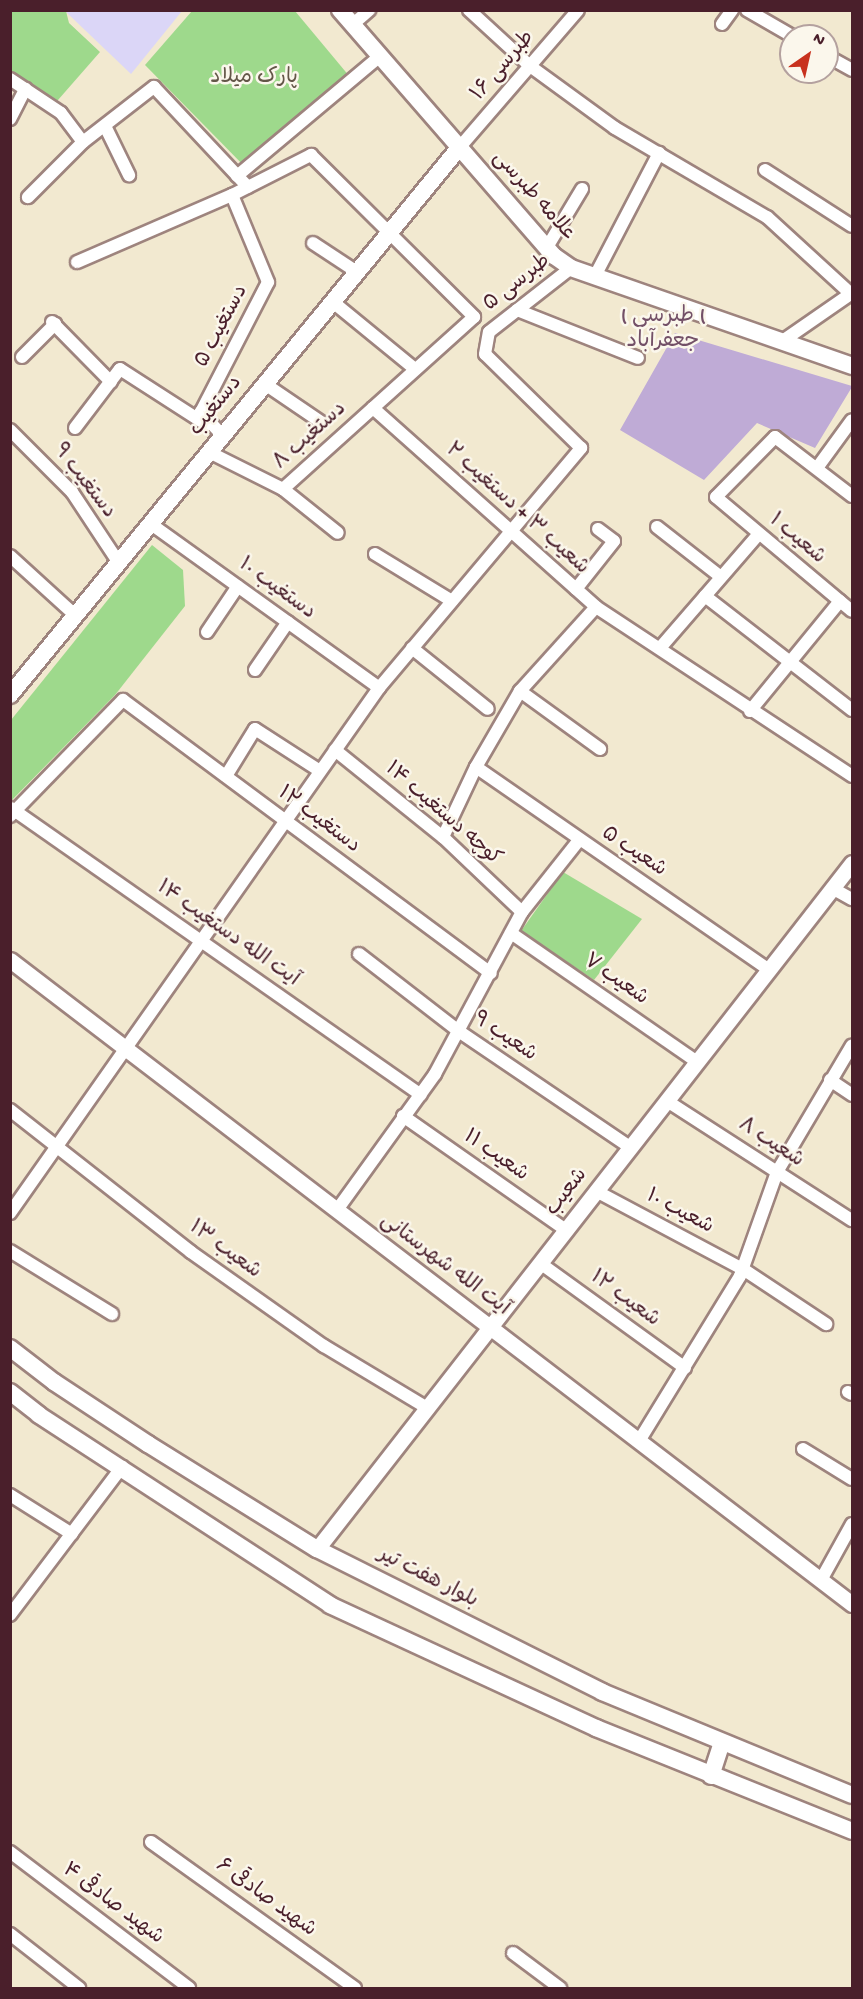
<!DOCTYPE html>
<meta charset="utf-8">
<style>
body{margin:0}
#map{position:relative;width:863px;height:1999px;overflow:hidden;background:#f2e9d0;font-family:"Gochi Hand","Playpen Sans Arabic",sans-serif}
div>[style]{position:absolute}
[style*='--x']{left:calc(var(--x)*1px);top:calc(var(--y)*1px);width:calc(var(--w)*1px);rotate:calc(var(--a)*1deg)}
.built>*{inset:0;background:#dbd6f7}
.green>*{inset:0;background:#9ed98c}
.building>*{inset:0;background:#bfabd6}
.roads{filter:drop-shadow(2px 0 #9e847e) drop-shadow(-2px 0 #9e847e) drop-shadow(0 2px #9e847e) drop-shadow(0 -2px #9e847e)}
.minor>*{height:12px;margin:-6px;padding:0 6px;transform-origin:6px;border-radius:6px;background:#fff}
.tertiary>*{height:15px;margin:-7.5px;padding:0 7.5px;transform-origin:7.5px;border-radius:7.5px;background:#fff}
.secondary>*{height:16px;margin:-8px;padding:0 8px;transform-origin:8px;border-radius:8px;background:#fff}
span{translate:-50% -50%;white-space:nowrap;text-align:center;line-height:1.15;-webkit-text-stroke:5px #fbf7ec;paint-order:stroke}
.street-label{font-size:21px;color:#4a1f2b}
.park-label{font-size:21px;color:#635748}
.neighbourhood-label{font-size:22px;color:#735067}
.frame{position:absolute;inset:0;border:12px solid #4a1f2b;pointer-events:none}
.north{position:absolute;left:779px;top:24px;width:60px;height:60px;box-sizing:border-box;background:#fbf7ec;border:2px solid #b4a19f;border-radius:50%;rotate:34deg;font-size:16px;font-weight:700;line-height:24px;text-align:center;color:#4a1f2b}
.north::after{content:'';display:block;margin:auto;width:21px;height:27px;background:#c8321e;clip-path:polygon(50% 0,100% 100%,50% 72%,0 100%)}
</style>
<div id="map">
<div class="built">
<i style="clip-path:polygon(65px 11px,182px 11px,131px 74px)"></i>
</div>
<div class="green">
<i style="clip-path:polygon(11px 11px,66px 11px,69px 23px,100px 52px,51px 108px,11px 83px)"></i>
<i style="clip-path:polygon(192px 11px,295px 11px,355px 83px,250px 172px,145px 65px)"></i>
<i style="clip-path:polygon(152px 545px,183px 570px,185px 606px,115px 695px,11px 801px,11px 720px)"></i>
<i style="clip-path:polygon(563px 872px,642px 919px,594px 980px,521px 931px)"></i>
</div>
<div class="building">
<i style="clip-path:polygon(675px 333px,852px 386px,852px 387px,815px 448px,757px 423px,704px 480px,620px 430px)"></i>
</div>
<div class="roads">
<div class="minor">
<i style="--x:469;--y:10;--w:83;--a:42.6"></i>
<i style="--x:530;--y:66;--w:105;--a:36.1"></i>
<i style="--x:615;--y:128;--w:176;--a:30.4"></i>
<i style="--x:767;--y:217;--w:114;--a:42.5"></i>
<i style="--x:747;--y:10;--w:52;--a:30"></i>
<i style="--x:722;--y:24;--w:17;--a:-54"></i>
<i style="--x:352;--y:25;--w:23;--a:-41"></i>
<i style="--x:827;--y:56;--w:29;--a:29"></i>
<i style="--x:10;--y:79;--w:61;--a:33.7"></i>
<i style="--x:61;--y:113;--w:36;--a:53"></i>
<i style="--x:83;--y:142;--w:78;--a:135"></i>
<i style="--x:10;--y:119;--w:34;--a:-63"></i>
<i style="--x:105;--y:126;--w:55;--a:63.9"></i>
<i style="--x:83;--y:142;--w:90;--a:-37.8"></i>
<i style="--x:154;--y:87;--w:137;--a:46.8"></i>
<i style="--x:459;--y:148;--w:182;--a:-49.2"></i>
<i style="--x:765;--y:170;--w:103;--a:32.8"></i>
<i style="--x:237;--y:176;--w:187;--a:-40"></i>
<i style="--x:313;--y:243;--w:53;--a:33.4"></i>
<i style="--x:546;--y:249;--w:70;--a:-59"></i>
<i style="--x:77;--y:262;--w:169;--a:-23.4"></i>
<i style="--x:232;--y:195;--w:89;--a:-26.9"></i>
<i style="--x:311;--y:155;--w:230;--a:44.8"></i>
<i style="--x:474;--y:317;--w:136;--a:138"></i>
<i style="--x:373;--y:408;--w:299;--a:41.7"></i>
<i style="--x:596;--y:607;--w:307;--a:33.4"></i>
<i style="--x:595;--y:276;--w:139;--a:-62.5"></i>
<i style="--x:333;--y:302;--w:106;--a:39.3"></i>
<i style="--x:517;--y:310;--w:130;--a:21.6"></i>
<i style="--x:52;--y:322;--w:84;--a:45.5"></i>
<i style="--x:489;--y:332;--w:104;--a:-38"></i>
<i style="--x:784;--y:340;--w:83;--a:-34.7"></i>
<i style="--x:22;--y:357;--w:47;--a:-45"></i>
<i style="--x:265;--y:384;--w:68;--a:34.2"></i>
<i style="--x:75;--y:428;--w:74;--a:-52.7"></i>
<i style="--x:120;--y:369;--w:103;--a:32.8"></i>
<i style="--x:10;--y:430;--w:88;--a:45"></i>
<i style="--x:72;--y:492;--w:85;--a:56.5"></i>
<i style="--x:223;--y:436;--w:33;--a:-133"></i>
<i style="--x:201;--y:412;--w:146;--a:-62.7"></i>
<i style="--x:268;--y:282;--w:94;--a:-112.5"></i>
<i style="--x:209;--y:452;--w:83;--a:26.6"></i>
<i style="--x:283;--y:489;--w:121;--a:-42"></i>
<i style="--x:817;--y:468;--w:59;--a:-53.9"></i>
<i style="--x:283;--y:489;--w:70;--a:38.7"></i>
<i style="--x:852;--y:496;--w:97;--a:-142.5"></i>
<i style="--x:775;--y:437;--w:84;--a:134.5"></i>
<i style="--x:716;--y:497;--w:177;--a:40"></i>
<i style="--x:151;--y:524;--w:281;--a:35.7"></i>
<i style="--x:657;--y:527;--w:81;--a:38"></i>
<i style="--x:375;--y:554;--w:90;--a:31.4"></i>
<i style="--x:10;--y:556;--w:89;--a:42.3"></i>
<i style="--x:576;--y:589;--w:61;--a:-51.6"></i>
<i style="--x:614;--y:541;--w:20;--a:-143"></i>
<i style="--x:705;--y:596;--w:186;--a:37.8"></i>
<i style="--x:207;--y:632;--w:55;--a:-56"></i>
<i style="--x:412;--y:648;--w:97;--a:38.8"></i>
<i style="--x:660;--y:648;--w:150;--a:-49.1"></i>
<i style="--x:255;--y:670;--w:58;--a:-55.5"></i>
<i style="--x:520;--y:691;--w:99;--a:35.9"></i>
<i style="--x:750;--y:711;--w:142;--a:-50.7"></i>
<i style="--x:335;--y:750;--w:139;--a:38.9"></i>
<i style="--x:443;--y:837;--w:109;--a:43.5"></i>
<i style="--x:476;--y:767;--w:356;--a:34.7"></i>
<i style="--x:226;--y:776;--w:55;--a:-58.3"></i>
<i style="--x:255;--y:729;--w:77;--a:32.9"></i>
<i style="--x:11;--y:808;--w:500;--a:34.99"></i>
<i style="--x:10;--y:816;--w:162;--a:-45.8"></i>
<i style="--x:123;--y:700;--w:458;--a:36.6"></i>
<i style="--x:443;--y:837;--w:77;--a:-64.8"></i>
<i style="--x:476;--y:767;--w:88;--a:-59.9"></i>
<i style="--x:520;--y:691;--w:113;--a:-47.9"></i>
<i style="--x:832;--y:888;--w:23;--a:29"></i>
<i style="--x:511;--y:933;--w:226;--a:34.7"></i>
<i style="--x:359;--y:954;--w:128;--a:37.7"></i>
<i style="--x:460;--y:1032;--w:205;--a:34.1"></i>
<i style="--x:830;--y:1080;--w:27;--a:34"></i>
<i style="--x:667;--y:1101;--w:220;--a:32.8"></i>
<i style="--x:10;--y:1110;--w:230;--a:38.1"></i>
<i style="--x:191;--y:1252;--w:163;--a:35.3"></i>
<i style="--x:324;--y:1346;--w:120;--a:31"></i>
<i style="--x:403;--y:1116;--w:199;--a:35"></i>
<i style="--x:596;--y:1191;--w:166;--a:28"></i>
<i style="--x:743;--y:1269;--w:100;--a:33.5"></i>
<i style="--x:337;--y:1210;--w:168;--a:-54.2"></i>
<i style="--x:435;--y:1074;--w:184;--a:-61.8"></i>
<i style="--x:522;--y:912;--w:92;--a:-51.6"></i>
<i style="--x:10;--y:1213;--w:642;--a:-54.9"></i>
<i style="--x:379;--y:688;--w:314;--a:-49.9"></i>
<i style="--x:581;--y:448;--w:134;--a:-135.6"></i>
<i style="--x:485;--y:354;--w:22;--a:-80"></i>
<i style="--x:10;--y:1251;--w:120;--a:31.7"></i>
<i style="--x:540;--y:1263;--w:179;--a:35.9"></i>
<i style="--x:848;--y:1392;--w:4;--a:27"></i>
<i style="--x:639;--y:1441;--w:193;--a:-58.5"></i>
<i style="--x:740;--y:1276;--w:110;--a:-70.4"></i>
<i style="--x:777;--y:1172;--w:147;--a:-59.4"></i>
<i style="--x:803;--y:1449;--w:57;--a:31.5"></i>
<i style="--x:10;--y:1495;--w:73;--a:32.2"></i>
<i style="--x:821;--y:1580;--w:64;--a:-61"></i>
<i style="--x:10;--y:1615;--w:186;--a:-52.9"></i>
<i style="--x:151;--y:1842;--w:251;--a:35.6"></i>
<i style="--x:10;--y:1852;--w:225;--a:37.2"></i>
<i style="--x:10;--y:1934;--w:88;--a:38"></i>
<i style="--x:513;--y:1953;--w:59;--a:36.7"></i>
</div>
<div class="tertiary">
<i style="--x:10;--y:960;--w:1060;--a:37.41"></i>
<i style="--x:317;--y:1549;--w:870;--a:-52.05"></i>
</div>
<div class="secondary">
<i style="--x:340;--y:10;--w:326;--a:49"></i>
<i style="--x:554;--y:256;--w:21;--a:35"></i>
<i style="--x:571;--y:268;--w:298;--a:19.2"></i>
<i style="--x:10;--y:695;--w:708;--a:-50.62"></i>
<i style="--x:10;--y:1348;--w:56;--a:37.7"></i>
<i style="--x:54;--y:1382;--w:113;--a:33.4"></i>
<i style="--x:148;--y:1444;--w:199;--a:31.9"></i>
<i style="--x:317;--y:1549;--w:319;--a:26.6"></i>
<i style="--x:602;--y:1692;--w:270;--a:22.4"></i>
<i style="--x:10;--y:1392;--w:37;--a:38"></i>
<i style="--x:39;--y:1415;--w:348;--a:33.1"></i>
<i style="--x:330;--y:1605;--w:293;--a:24.8"></i>
<i style="--x:596;--y:1728;--w:276;--a:21.9"></i>
<i style="--x:711;--y:1776;--w:35;--a:-72"></i>
</div>
</div>
<div class="street-label">
<span style="left:504px;top:67px;rotate:-49deg">طبرسی ۱۶</span>
<span style="left:533px;top:197px;rotate:48deg">علامه طبرسی</span>
<span style="left:518px;top:284px;rotate:-38deg">طبرسی ۵</span>
<span style="left:223px;top:327px;rotate:-62deg">دستغیب ۵</span>
<span style="left:217px;top:407px;rotate:-51deg">دستغیب</span>
<span style="left:311px;top:437px;rotate:-42deg">دستغیب ۸</span>
<span style="left:83px;top:482px;rotate:52deg">دستغیب ۹</span>
<span style="left:516px;top:510px;rotate:42deg">شعیب ۳ + دستغیب ۲</span>
<span style="left:796px;top:540px;rotate:40deg">شعیب ۱</span>
<span style="left:276px;top:590px;rotate:36deg">دستغیب ۱۰</span>
<span style="left:442px;top:815px;rotate:41deg">کوچه دستغیب ۱۴</span>
<span style="left:318px;top:821px;rotate:37deg">دستغیب ۱۲</span>
<span style="left:633px;top:853px;rotate:34deg">شعیب ۵</span>
<span style="left:227px;top:935px;rotate:35deg">آیت الله دستغیب ۱۴</span>
<span style="left:615px;top:981px;rotate:35deg">شعیب ۷</span>
<span style="left:504px;top:1038px;rotate:34deg">شعیب ۹</span>
<span style="left:770px;top:1144px;rotate:33deg">شعیب ۸</span>
<span style="left:495px;top:1157px;rotate:35deg">شعیب ۱۱</span>
<span style="left:568px;top:1193px;rotate:-52deg">شعیب</span>
<span style="left:679px;top:1213px;rotate:28deg">شعیب ۱۰</span>
<span style="left:224px;top:1251px;rotate:36deg">شعیب ۱۳</span>
<span style="left:444px;top:1266px;rotate:37deg">آیت الله شهرستانی</span>
<span style="left:624px;top:1300px;rotate:36deg">شعیب ۱۲</span>
<span style="left:427px;top:1579px;rotate:27deg">بلوار هفت تیر</span>
<span style="left:265px;top:1899px;rotate:36deg">شهید صادقی ۶</span>
<span style="left:112px;top:1905px;rotate:37deg">شهید صادقی ۴</span>
</div>
<div class="park-label">
<span style="left:254px;top:79px">پارک میلاد</span>
</div>
<div class="neighbourhood-label">
<span style="left:663px;top:330px">( طبرسی (<br>جعفرآباد</span>
</div>
<div class="frame"></div>
<div class="north">N</div>
</div>
